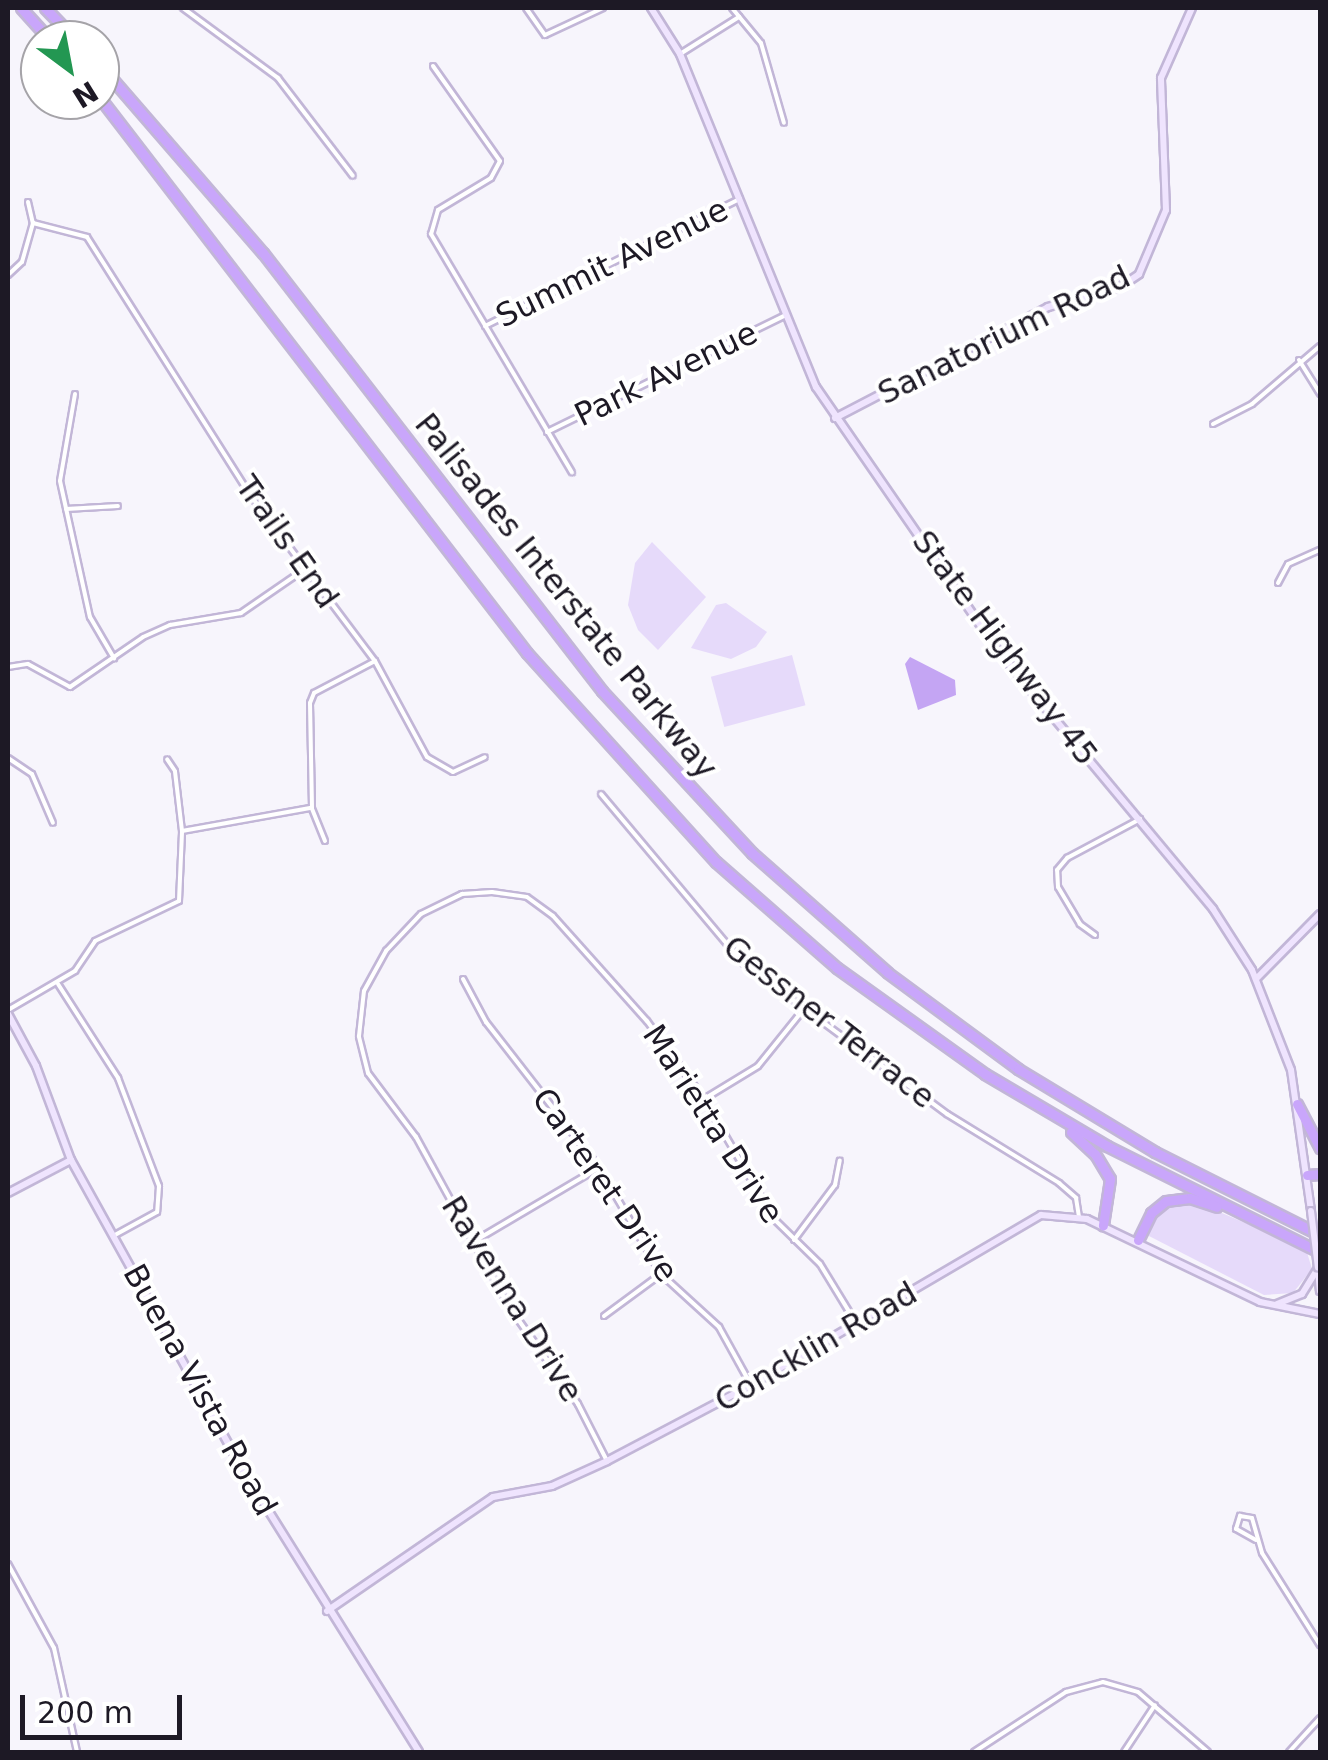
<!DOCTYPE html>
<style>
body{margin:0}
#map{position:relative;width:1328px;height:1760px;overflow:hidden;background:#f7f5fc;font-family:"DejaVu Sans",sans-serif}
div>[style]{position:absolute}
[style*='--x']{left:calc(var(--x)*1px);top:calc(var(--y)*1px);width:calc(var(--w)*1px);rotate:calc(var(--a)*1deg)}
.green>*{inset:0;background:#e6dafa;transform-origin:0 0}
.water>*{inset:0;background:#c4a5f3}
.roads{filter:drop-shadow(2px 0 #c2b6d7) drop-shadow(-2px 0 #c2b6d7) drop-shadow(0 2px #c2b6d7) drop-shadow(0 -2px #c2b6d7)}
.street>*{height:4px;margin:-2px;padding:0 2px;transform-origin:2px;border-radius:2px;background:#fff}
.secondary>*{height:6px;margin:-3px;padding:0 3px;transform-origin:3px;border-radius:3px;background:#efe4fe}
.highway>*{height:9px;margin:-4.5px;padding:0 4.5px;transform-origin:4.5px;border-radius:4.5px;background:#c9a6fb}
.bridges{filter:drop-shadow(2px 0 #c2b6d7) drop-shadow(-2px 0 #c2b6d7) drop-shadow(0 2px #c2b6d7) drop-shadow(0 -2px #c2b6d7)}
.secondary-bridge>*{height:6px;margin:-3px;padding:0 3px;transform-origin:3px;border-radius:3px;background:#efe4fe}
span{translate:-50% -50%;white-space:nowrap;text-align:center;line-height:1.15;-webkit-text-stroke:8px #fff;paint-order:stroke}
.street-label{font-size:32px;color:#1d1925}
.frame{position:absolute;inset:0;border:10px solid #1d1925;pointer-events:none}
.north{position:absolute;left:20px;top:20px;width:100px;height:100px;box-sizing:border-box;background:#fff;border:2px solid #a5a3a8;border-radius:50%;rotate:148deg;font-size:28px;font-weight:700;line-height:40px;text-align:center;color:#1d1925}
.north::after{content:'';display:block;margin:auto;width:35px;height:45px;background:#239752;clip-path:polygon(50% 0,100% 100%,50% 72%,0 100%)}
.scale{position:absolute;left:20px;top:1695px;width:162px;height:45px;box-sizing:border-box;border:5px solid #1d1925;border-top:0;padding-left:12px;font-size:30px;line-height:35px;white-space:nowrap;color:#1d1925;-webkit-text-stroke:8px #fff;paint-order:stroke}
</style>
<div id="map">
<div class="green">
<i style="clip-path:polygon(652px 542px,706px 597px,658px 650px,638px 630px,628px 605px,635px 563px)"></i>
<i style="clip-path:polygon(726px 603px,767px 632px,756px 647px,731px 659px,691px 648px,716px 605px)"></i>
<i style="left:792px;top:655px;width:52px;height:84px;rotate:75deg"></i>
<i style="clip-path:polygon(1201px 1204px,1306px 1249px,1312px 1269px,1293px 1293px,1264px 1295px,1149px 1236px,1151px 1219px,1170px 1206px)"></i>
</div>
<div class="water">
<i style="clip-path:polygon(910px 657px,955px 680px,956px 695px,918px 710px,905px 664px)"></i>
</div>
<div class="roads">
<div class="street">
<i style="--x:183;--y:8;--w:118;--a:36.4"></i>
<i style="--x:278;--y:78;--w:123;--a:52.6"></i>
<i style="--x:526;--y:8;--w:33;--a:55"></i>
<i style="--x:545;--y:35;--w:64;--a:-25"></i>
<i style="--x:732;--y:8;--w:45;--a:50.4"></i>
<i style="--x:761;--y:43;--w:83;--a:74"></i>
<i style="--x:680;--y:54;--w:70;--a:-32.1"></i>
<i style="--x:433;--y:66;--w:116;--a:54.8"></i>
<i style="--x:500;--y:161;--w:19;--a:118"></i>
<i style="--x:491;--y:178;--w:62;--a:148.9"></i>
<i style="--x:438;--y:210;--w:25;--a:106"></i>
<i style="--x:431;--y:234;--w:277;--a:59.4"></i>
<i style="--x:28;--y:202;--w:22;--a:77"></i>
<i style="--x:8;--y:275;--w:19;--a:-43"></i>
<i style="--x:22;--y:262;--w:41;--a:-74.2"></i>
<i style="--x:33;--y:223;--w:56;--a:14.5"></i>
<i style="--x:87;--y:237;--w:302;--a:57.7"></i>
<i style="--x:248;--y:492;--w:211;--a:53.1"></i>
<i style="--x:375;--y:661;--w:109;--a:61.6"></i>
<i style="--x:427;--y:757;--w:30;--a:30"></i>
<i style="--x:453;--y:772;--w:35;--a:-25"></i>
<i style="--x:485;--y:326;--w:285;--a:-26.5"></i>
<i style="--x:1299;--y:360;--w:40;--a:58"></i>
<i style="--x:75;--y:394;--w:88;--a:99.8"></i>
<i style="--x:60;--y:481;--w:139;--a:77.6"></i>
<i style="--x:90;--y:617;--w:48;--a:59.7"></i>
<i style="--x:1213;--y:424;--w:44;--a:-27.1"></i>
<i style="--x:1252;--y:404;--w:89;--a:-40.5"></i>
<i style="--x:547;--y:432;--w:264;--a:-26.1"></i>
<i style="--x:66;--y:509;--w:52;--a:-3.3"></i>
<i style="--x:1278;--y:583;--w:21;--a:-62"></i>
<i style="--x:1288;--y:564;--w:35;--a:-24"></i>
<i style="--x:8;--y:667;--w:20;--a:-9"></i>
<i style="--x:28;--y:664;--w:48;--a:28.7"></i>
<i style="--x:70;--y:687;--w:88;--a:-34.4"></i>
<i style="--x:143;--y:637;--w:30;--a:-24"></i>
<i style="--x:170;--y:625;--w:72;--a:-9.6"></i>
<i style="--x:241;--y:613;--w:74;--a:-34.5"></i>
<i style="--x:8;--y:758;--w:29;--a:34"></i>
<i style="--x:32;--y:774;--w:53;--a:66.8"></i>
<i style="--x:601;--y:794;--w:221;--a:50"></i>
<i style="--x:743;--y:963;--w:254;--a:36.5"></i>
<i style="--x:947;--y:1114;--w:132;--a:31.6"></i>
<i style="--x:1059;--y:1183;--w:23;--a:41"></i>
<i style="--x:1076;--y:1198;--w:19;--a:81"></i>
<i style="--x:182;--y:831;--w:130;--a:-10.2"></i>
<i style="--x:325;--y:841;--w:35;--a:-112"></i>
<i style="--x:312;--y:808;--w:105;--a:-91.1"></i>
<i style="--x:310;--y:703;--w:11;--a:-68"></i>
<i style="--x:314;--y:693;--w:69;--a:-27.7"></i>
<i style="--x:1095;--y:935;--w:19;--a:-144"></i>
<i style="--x:1080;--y:924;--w:43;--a:-120.7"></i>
<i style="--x:1058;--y:887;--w:17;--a:-93"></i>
<i style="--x:1057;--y:870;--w:16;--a:-50"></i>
<i style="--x:1067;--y:858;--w:83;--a:-28.1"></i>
<i style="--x:463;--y:979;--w:49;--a:61.9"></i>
<i style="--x:486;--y:1022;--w:184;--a:52.1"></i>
<i style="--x:599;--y:1167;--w:124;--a:59.9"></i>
<i style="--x:661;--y:1274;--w:79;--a:42.4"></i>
<i style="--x:719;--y:1327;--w:66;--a:61.1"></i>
<i style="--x:58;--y:984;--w:112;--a:57.4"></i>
<i style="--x:118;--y:1078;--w:116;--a:69.2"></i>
<i style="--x:159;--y:1186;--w:26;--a:94"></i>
<i style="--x:157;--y:1212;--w:50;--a:151.4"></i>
<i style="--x:8;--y:1010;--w:78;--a:-30.2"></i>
<i style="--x:75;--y:971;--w:36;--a:-56"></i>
<i style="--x:95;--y:941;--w:93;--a:-25.5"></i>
<i style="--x:179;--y:901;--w:70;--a:-87.5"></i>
<i style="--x:182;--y:831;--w:60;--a:-96.7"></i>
<i style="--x:175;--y:771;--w:14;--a:-124"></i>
<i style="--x:704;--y:1099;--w:63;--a:-31.4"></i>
<i style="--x:758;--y:1066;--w:72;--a:-51.2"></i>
<i style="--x:794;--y:1240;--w:69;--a:-53.3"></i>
<i style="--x:835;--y:1185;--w:25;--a:-79"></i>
<i style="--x:473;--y:1242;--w:145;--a:-30.6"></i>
<i style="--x:604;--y:1316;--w:71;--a:-36.4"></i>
<i style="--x:607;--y:1461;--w:64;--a:-117"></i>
<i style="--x:578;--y:1404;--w:121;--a:-125.3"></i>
<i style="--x:508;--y:1305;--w:192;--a:-118.7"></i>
<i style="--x:416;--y:1137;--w:80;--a:-126.9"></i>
<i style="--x:368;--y:1073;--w:38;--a:-104"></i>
<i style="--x:359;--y:1036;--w:45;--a:-83.7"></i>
<i style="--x:364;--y:991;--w:46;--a:-61.2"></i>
<i style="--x:386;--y:951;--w:51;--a:-46.6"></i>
<i style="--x:421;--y:914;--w:46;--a:-26"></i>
<i style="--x:462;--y:894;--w:30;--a:-4"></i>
<i style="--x:492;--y:892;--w:35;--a:8"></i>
<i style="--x:527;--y:897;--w:32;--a:36"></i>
<i style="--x:553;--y:916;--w:141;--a:48.2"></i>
<i style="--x:647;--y:1021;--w:97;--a:53.8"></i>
<i style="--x:704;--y:1099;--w:139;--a:59.7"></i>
<i style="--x:774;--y:1219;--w:64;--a:44.4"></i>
<i style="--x:820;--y:1264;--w:69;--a:58.6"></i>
<i style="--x:1256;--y:1540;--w:23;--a:-151"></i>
<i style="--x:1236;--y:1529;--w:14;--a:-73"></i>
<i style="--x:1240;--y:1516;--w:12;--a:9"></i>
<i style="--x:1252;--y:1518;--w:36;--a:74"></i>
<i style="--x:1262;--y:1553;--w:109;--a:57.8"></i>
<i style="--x:8;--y:1564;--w:96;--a:61.3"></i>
<i style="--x:54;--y:1648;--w:107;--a:77.5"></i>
<i style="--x:974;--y:1752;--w:110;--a:-33.1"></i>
<i style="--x:1066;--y:1692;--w:38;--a:-15"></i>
<i style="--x:1103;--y:1682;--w:36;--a:16"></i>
<i style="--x:1138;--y:1692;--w:92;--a:40.6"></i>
<i style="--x:1124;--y:1752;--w:56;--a:-56.6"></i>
<i style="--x:1289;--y:1752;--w:46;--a:-47.6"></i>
</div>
<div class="secondary">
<i style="--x:651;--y:8;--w:54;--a:57.8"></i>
<i style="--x:680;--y:54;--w:360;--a:67.8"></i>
<i style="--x:816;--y:387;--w:322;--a:55.4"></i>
<i style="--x:999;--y:652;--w:334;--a:50.2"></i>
<i style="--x:1213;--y:909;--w:72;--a:57.4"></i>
<i style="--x:1252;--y:970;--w:107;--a:68.7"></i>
<i style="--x:1291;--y:1070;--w:142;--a:81.9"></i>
<i style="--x:835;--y:418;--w:240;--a:-27.5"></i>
<i style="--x:1048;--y:307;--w:75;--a:-15.5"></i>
<i style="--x:1120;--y:287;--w:23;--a:-34"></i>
<i style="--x:1139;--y:274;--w:69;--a:-67.1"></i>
<i style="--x:1166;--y:210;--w:132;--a:-92.2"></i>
<i style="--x:1161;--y:78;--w:77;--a:-66.1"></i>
<i style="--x:1256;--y:979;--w:91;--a:-45.4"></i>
<i style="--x:8;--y:1014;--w:59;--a:61.7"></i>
<i style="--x:36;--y:1066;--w:100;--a:69.6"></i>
<i style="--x:71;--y:1160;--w:355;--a:61"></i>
<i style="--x:243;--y:1470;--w:332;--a:58"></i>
<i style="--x:8;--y:1193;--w:71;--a:-27.6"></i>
<i style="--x:1318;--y:1269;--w:22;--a:85"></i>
<i style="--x:1277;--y:1304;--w:27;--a:-22"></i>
<i style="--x:1302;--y:1294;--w:31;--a:-58"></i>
<i style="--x:327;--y:1611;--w:201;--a:-34.5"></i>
<i style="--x:493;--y:1497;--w:60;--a:-10.6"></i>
<i style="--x:552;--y:1486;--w:60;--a:-24.4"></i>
<i style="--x:607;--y:1461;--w:163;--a:-27.8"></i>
<i style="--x:751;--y:1385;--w:336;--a:-30.4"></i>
<i style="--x:1041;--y:1215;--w:46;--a:5"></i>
<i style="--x:1087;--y:1219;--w:192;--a:25.6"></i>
<i style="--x:1260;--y:1302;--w:61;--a:11.3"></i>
</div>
<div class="highway">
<i style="--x:21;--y:8;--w:43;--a:47.8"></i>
<i style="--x:45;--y:8;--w:45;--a:45.9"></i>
<i style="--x:100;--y:65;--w:249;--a:49.1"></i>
<i style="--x:263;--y:253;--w:554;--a:52.26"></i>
<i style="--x:602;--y:691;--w:221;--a:47.2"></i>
<i style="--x:752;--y:853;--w:181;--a:41.4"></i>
<i style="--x:888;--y:973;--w:162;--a:36.4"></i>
<i style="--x:1018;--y:1069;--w:160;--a:31.2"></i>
<i style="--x:1155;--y:1152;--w:185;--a:26.7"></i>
<i style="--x:100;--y:98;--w:700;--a:52.43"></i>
<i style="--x:527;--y:653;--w:282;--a:47.9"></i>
<i style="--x:716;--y:862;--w:161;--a:41.2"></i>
<i style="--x:837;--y:968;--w:182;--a:35.6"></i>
<i style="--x:985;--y:1074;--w:142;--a:30.5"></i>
<i style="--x:1107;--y:1146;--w:238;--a:26.5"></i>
<i style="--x:1297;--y:1104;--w:50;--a:62.4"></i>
<i style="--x:1071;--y:1132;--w:33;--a:43"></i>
<i style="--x:1095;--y:1154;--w:29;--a:59"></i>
<i style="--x:1110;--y:1179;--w:47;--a:98.7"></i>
<i style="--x:1307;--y:1175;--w:13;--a:-4"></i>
<i style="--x:1138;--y:1240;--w:30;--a:-64"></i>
<i style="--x:1151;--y:1213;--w:19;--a:-39"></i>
<i style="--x:1166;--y:1201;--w:24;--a:-7"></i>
<i style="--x:1190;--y:1198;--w:28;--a:18"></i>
</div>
</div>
<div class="bridges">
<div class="secondary-bridge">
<i style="--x:1311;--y:1211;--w:57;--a:83"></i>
</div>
</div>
<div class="street-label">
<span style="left:612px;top:263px;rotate:-26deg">Summit Avenue</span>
<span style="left:1004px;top:335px;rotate:-26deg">Sanatorium Road</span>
<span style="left:666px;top:374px;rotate:-26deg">Park Avenue</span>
<span style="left:287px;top:542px;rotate:55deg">Trails End</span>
<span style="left:566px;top:596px;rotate:51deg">Palisades Interstate Parkway</span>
<span style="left:1005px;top:648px;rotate:53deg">State Highway 45</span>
<span style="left:829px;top:1022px;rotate:38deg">Gessner Terrace</span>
<span style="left:713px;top:1124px;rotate:57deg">Marietta Drive</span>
<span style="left:605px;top:1185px;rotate:55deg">Carteret Drive</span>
<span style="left:512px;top:1299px;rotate:58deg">Ravenna Drive</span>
<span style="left:816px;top:1347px;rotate:-30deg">Concklin Road</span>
<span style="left:200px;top:1390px;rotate:61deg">Buena Vista Road</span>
</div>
<div class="frame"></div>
<div class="north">N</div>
<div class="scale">200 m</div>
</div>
